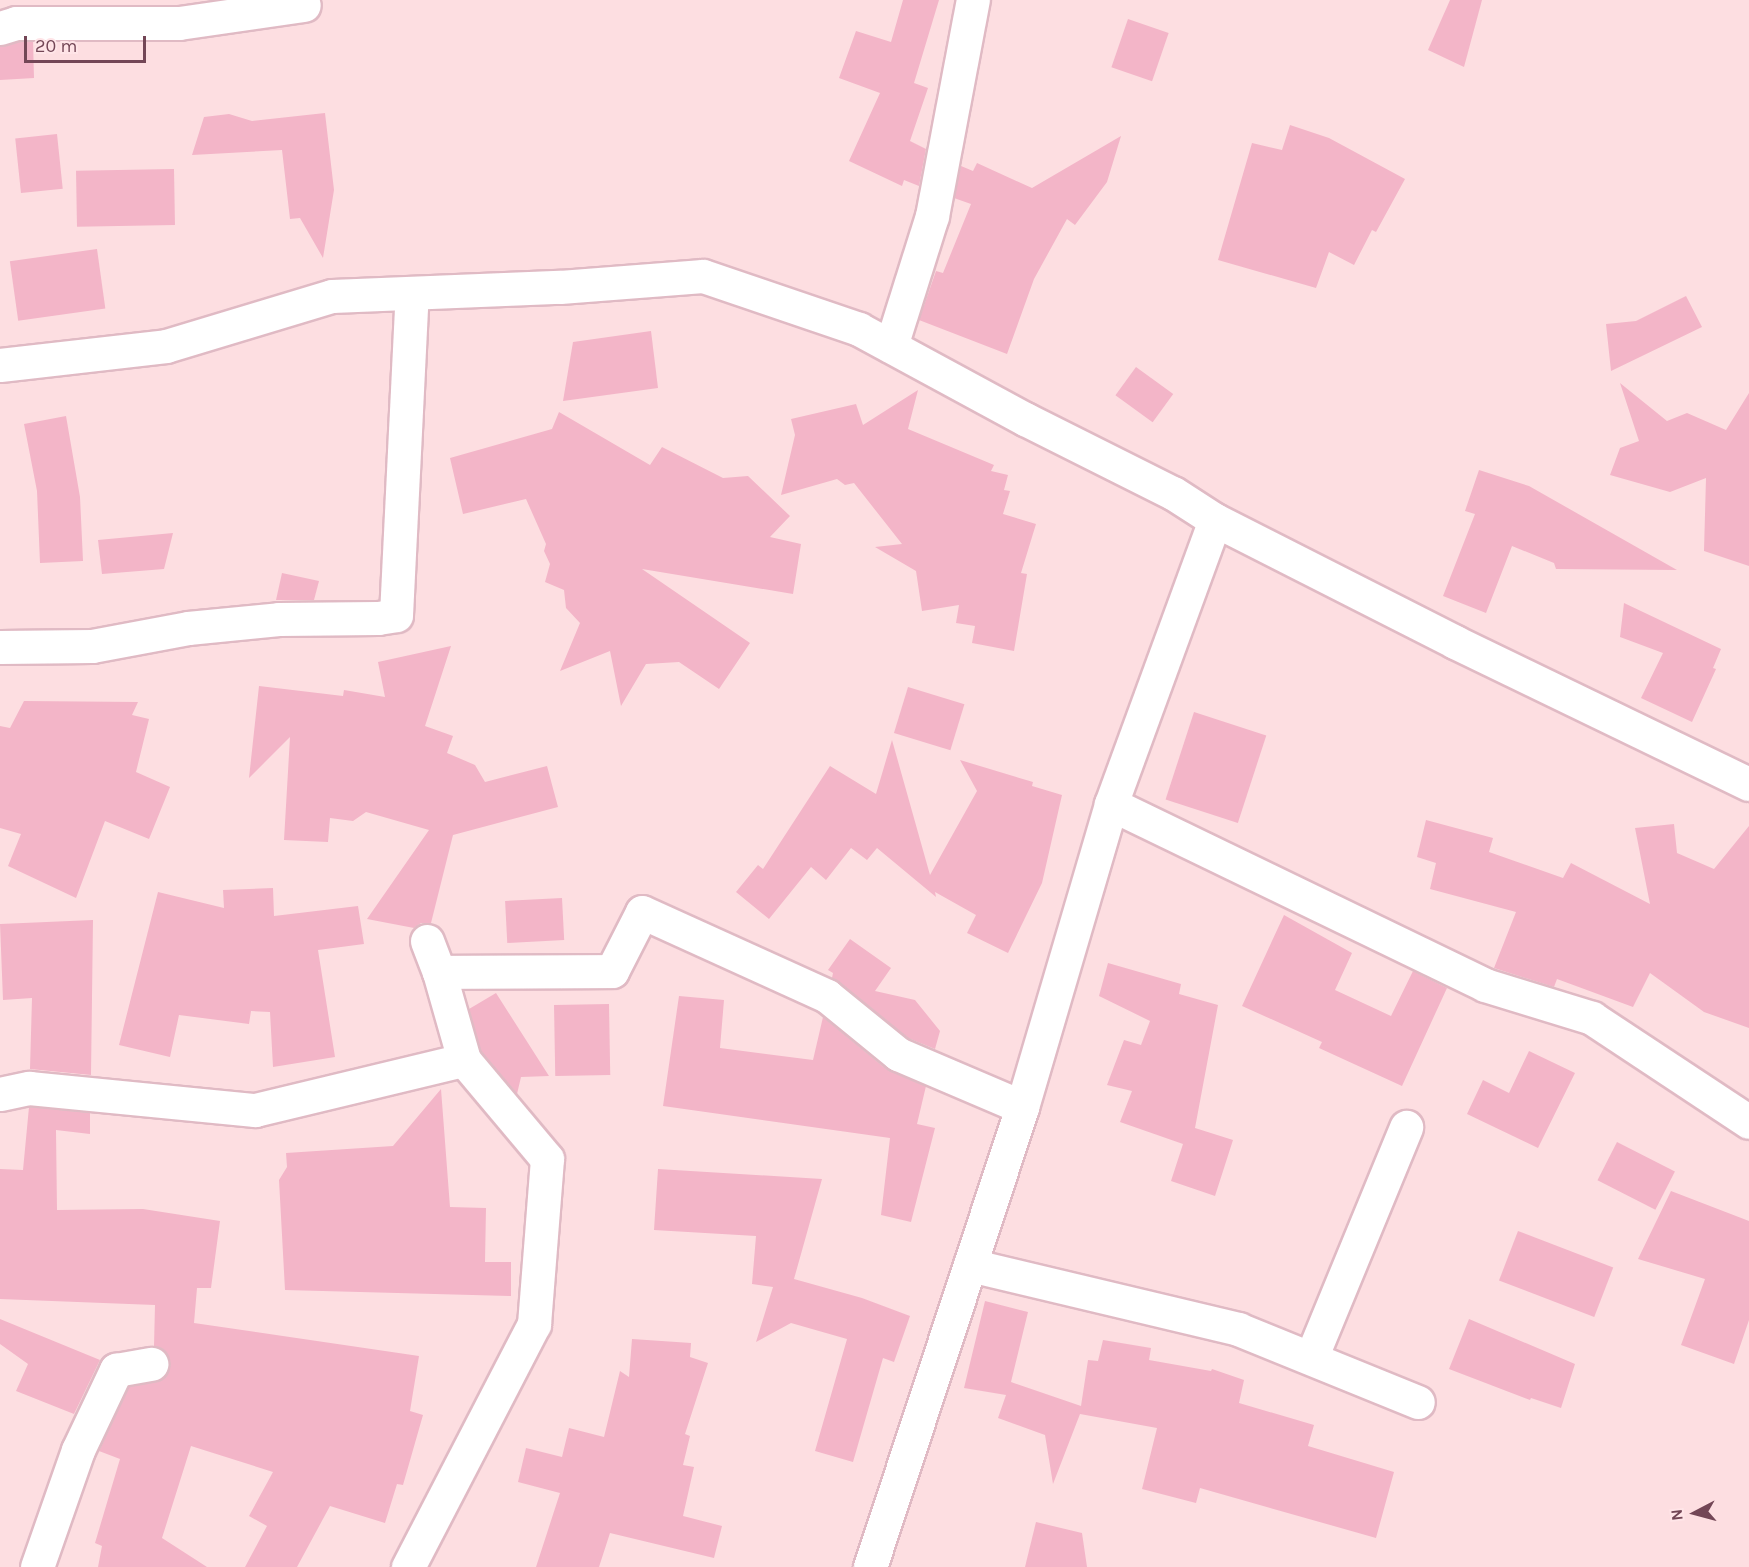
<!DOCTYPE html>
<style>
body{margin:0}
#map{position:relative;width:1749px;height:1567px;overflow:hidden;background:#fddee1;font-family:Karla,sans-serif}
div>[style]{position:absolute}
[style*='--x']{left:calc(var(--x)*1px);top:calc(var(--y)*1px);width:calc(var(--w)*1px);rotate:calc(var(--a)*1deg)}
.building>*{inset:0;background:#f3b5c8;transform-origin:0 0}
.roads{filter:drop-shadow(2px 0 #e0bac4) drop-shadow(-2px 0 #e0bac4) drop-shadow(0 2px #e0bac4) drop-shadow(0 -2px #e0bac4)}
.minor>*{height:33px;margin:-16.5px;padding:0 16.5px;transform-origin:16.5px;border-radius:16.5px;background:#fff}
span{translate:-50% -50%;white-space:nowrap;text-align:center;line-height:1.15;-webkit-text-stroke:4.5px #ffe5e8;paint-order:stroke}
.north{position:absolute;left:1665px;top:1483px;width:60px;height:60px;-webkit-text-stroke:4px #ffe5e8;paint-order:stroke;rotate:264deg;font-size:16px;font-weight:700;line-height:24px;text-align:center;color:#734656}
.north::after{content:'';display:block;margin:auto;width:21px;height:27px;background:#734656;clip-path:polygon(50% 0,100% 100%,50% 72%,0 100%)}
.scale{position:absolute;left:24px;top:36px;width:122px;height:27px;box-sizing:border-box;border:3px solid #734656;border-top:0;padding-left:8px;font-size:18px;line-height:21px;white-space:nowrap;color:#734656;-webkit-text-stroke:4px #ffe5e8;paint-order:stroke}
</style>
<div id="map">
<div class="building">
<i style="clip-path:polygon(903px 0,939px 0,914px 83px,928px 88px,910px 141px,926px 149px,919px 186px,904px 180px,902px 186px,849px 161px,880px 93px,839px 78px,856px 31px,891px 42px)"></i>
<i style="clip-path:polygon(1450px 0,1482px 0,1464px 67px,1428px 50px)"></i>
<i style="left:1128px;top:19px;width:43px;height:51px;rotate:19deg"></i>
<i style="clip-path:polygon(19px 42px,33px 42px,34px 78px,0 80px,0 46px)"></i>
<i style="clip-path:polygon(325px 113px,334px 190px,323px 258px,300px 218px,290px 219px,282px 150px,192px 155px,204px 117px,229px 114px,252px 121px)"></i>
<i style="clip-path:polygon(1290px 125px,1329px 138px,1405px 179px,1376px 232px,1372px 230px,1354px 265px,1329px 252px,1316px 288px,1218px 260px,1252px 143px,1282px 150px)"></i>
<i style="left:57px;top:134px;width:55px;height:42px;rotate:84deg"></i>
<i style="clip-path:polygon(1121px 136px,1107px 182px,1075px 225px,1067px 219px,1034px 279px,1007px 354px,919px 320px,936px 271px,943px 273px,971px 204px,954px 198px,961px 166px,973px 171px,977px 163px,1032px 188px)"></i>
<i style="left:174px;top:169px;width:56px;height:98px;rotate:89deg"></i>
<i style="left:97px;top:249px;width:60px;height:88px;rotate:82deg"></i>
<i style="clip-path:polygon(1686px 296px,1702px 327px,1611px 371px,1606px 324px,1636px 321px)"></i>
<i style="clip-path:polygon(651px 331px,658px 388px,563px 401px,573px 342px)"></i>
<i style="left:1136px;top:367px;width:46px;height:35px;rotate:36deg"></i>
<i style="clip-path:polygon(1620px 383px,1667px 421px,1687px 413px,1726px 430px,1749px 393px,1749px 566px,1704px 551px,1706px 478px,1670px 492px,1610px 475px,1620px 448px,1639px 441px)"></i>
<i style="clip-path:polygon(918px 390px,908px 429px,994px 465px,991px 471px,1008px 475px,1004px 490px,1010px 491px,1003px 514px,1036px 524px,1021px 573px,1027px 574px,1014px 651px,972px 643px,975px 626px,956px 623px,959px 605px,922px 611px,916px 571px,875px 547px,902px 544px,854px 483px,845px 485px,837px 479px,781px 495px,795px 435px,791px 419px,856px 404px,863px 425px)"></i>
<i style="clip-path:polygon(559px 412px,650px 465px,662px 447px,723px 478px,748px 476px,790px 516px,770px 537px,801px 544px,793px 594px,642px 569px,750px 643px,719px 689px,679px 662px,646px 664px,621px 706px,610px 651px,560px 671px,580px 623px,566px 608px,564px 590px,545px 582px,550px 564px,544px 551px,546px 544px,526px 499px,463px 514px,450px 458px,552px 429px)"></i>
<i style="clip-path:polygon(66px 416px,80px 497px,83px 561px,40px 563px,37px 491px,24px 424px)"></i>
<i style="clip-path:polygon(1479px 470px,1529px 486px,1677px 570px,1556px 569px,1554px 563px,1512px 546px,1486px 613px,1443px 596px,1475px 514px,1465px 511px)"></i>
<i style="clip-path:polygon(173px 533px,164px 569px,102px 574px,98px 540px)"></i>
<i style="clip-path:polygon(282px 573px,319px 581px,314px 600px,276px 600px)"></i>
<i style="clip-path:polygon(1624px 603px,1721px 649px,1713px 668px,1716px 669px,1692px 722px,1641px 698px,1663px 653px,1620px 637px)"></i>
<i style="clip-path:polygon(451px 646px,425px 726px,453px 736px,447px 753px,475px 765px,485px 782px,547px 766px,558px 807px,453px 835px,431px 923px,421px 923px,414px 928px,367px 919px,429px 830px,366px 812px,353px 821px,330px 818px,328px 842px,284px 840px,290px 737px,249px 778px,259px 686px,343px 696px,344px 690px,385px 697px,378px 662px)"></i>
<i style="left:908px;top:687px;width:59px;height:48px;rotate:17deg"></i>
<i style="clip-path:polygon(24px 701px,138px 702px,132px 715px,149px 719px,136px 772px,170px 787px,149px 839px,105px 821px,76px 898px,8px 866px,21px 834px,0 828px,0 726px,10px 728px)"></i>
<i style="left:1194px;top:712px;width:76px;height:92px;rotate:18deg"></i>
<i style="clip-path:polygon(892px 740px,930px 875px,977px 791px,960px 760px,1033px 782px,1032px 786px,1062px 795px,1042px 883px,1008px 953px,967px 933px,976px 915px,935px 892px,936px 897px,877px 848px,867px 860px,851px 848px,826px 880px,811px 867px,769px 919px,736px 892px,758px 865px,763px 869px,830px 766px,876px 794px)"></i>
<i style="clip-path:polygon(1426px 820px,1493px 838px,1489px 852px,1563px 878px,1571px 863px,1650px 904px,1635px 828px,1674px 824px,1677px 853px,1714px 869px,1749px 826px,1749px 1028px,1704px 1012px,1650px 973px,1633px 1007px,1557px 979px,1554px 987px,1494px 968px,1516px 912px,1430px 889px,1436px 863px,1417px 857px)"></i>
<i style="clip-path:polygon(273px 888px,274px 916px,358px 906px,364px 944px,318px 950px,335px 1057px,273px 1067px,270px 1012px,251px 1011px,249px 1024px,179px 1015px,170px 1057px,119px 1045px,158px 892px,224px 908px,223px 890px)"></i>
<i style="left:562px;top:898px;width:42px;height:57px;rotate:87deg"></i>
<i style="clip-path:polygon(1284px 915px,1352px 953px,1335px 990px,1391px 1016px,1413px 971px,1447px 988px,1402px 1086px,1319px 1048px,1322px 1042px,1242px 1006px)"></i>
<i style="clip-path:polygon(93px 920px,91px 1075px,30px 1069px,32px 998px,3px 1000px,0 924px)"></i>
<i style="clip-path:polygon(850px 939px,891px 968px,875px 991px,915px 1000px,940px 1031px,935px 1049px,908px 1038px,832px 978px,833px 973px,828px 970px)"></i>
<i style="clip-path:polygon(1108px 963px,1181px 984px,1179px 994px,1218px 1005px,1195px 1128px,1233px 1140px,1215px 1196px,1171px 1181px,1183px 1144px,1120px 1122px,1132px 1091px,1107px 1085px,1124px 1040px,1141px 1045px,1150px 1021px,1099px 996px)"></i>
<i style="clip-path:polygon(496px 993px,549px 1076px,521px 1077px,517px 1094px,481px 1051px,469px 1009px)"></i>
<i style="clip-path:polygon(679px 996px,724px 1000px,720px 1048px,813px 1060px,823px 1017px,886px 1069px,926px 1086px,917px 1124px,935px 1128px,911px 1222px,881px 1215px,890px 1138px,663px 1106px)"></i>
<i style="left:609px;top:1004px;width:71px;height:55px;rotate:89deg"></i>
<i style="clip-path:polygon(1529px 1051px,1575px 1073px,1538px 1148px,1467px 1114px,1483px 1080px,1509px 1093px)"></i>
<i style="clip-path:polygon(441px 1089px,450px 1207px,486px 1208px,485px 1262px,511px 1262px,511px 1296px,285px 1290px,279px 1180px,287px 1167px,286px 1153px,393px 1146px)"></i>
<i style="clip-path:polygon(29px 1107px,90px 1113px,90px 1134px,56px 1130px,57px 1210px,143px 1209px,220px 1221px,211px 1288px,197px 1288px,194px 1323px,419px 1356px,410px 1411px,423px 1415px,403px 1485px,397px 1484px,385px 1523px,330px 1506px,297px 1567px,245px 1567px,267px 1526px,249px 1516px,273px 1472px,191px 1446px,162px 1538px,207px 1567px,98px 1567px,102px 1546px,95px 1543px,120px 1459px,99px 1451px,129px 1387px,162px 1379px,168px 1371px,170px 1361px,165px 1352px,154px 1346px,155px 1305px,0 1299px,0 1169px,23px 1170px)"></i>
<i style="left:1617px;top:1142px;width:65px;height:43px;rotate:27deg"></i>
<i style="clip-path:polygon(658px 1169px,822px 1179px,794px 1279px,862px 1298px,910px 1316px,894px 1362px,883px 1358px,853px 1462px,815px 1451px,847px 1339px,791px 1323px,756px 1342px,773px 1287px,752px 1284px,756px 1236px,654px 1230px)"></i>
<i style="clip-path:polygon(1671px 1191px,1749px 1221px,1749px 1320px,1734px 1364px,1681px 1345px,1705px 1279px,1638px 1259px)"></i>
<i style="left:1518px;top:1231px;width:102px;height:53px;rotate:21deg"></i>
<i style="clip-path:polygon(985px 1301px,1028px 1312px,1011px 1382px,1081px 1406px,1088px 1360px,1098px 1361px,1103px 1340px,1151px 1348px,1149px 1360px,1211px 1371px,1212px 1369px,1244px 1380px,1239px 1403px,1314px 1425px,1308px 1446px,1394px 1472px,1376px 1538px,1200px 1488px,1196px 1503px,1142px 1489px,1157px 1428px,1080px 1414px,1053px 1484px,1045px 1435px,998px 1418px,1006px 1395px,964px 1388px)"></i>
<i style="clip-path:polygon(0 1319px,100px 1360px,74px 1414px,16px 1391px,28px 1364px,0 1344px)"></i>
<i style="clip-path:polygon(1469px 1319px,1575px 1364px,1561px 1408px,1531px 1398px,1530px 1400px,1449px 1369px)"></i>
<i style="clip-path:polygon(632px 1339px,691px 1343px,690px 1357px,708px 1363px,685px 1434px,690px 1436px,683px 1465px,694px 1467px,683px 1516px,722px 1526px,714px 1558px,610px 1533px,599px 1567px,536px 1567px,560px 1493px,518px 1482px,526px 1448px,562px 1457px,569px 1428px,604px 1437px,620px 1371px,629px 1377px)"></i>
<i style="clip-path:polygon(1036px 1522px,1082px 1533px,1087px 1567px,1025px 1567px)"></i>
</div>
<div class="roads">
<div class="minor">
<i style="--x:0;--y:28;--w:17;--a:-17"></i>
<i style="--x:16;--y:23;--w:163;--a:0"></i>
<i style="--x:179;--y:23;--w:126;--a:-8.2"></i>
<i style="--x:891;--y:346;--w:136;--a:-72.5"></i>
<i style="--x:932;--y:216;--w:220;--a:-79.3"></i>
<i style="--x:0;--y:365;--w:167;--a:-6.5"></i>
<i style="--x:166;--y:346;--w:173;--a:-16.8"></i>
<i style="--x:332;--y:296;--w:228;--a:-2.3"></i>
<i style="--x:560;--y:287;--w:143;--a:-4.4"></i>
<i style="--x:703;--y:276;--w:165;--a:18.8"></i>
<i style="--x:859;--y:329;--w:189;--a:28.5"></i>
<i style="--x:1025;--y:419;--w:165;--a:26.6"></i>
<i style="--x:1173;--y:493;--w:50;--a:32.7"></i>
<i style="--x:1215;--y:520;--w:269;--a:26.9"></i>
<i style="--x:1455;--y:642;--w:326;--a:25.8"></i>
<i style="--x:0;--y:647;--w:92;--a:-0.6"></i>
<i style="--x:92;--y:646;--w:98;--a:-10.6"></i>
<i style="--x:188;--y:628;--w:91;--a:-5.6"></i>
<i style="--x:279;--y:619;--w:99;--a:-0.6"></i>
<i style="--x:378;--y:618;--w:18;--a:-9"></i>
<i style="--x:396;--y:615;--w:322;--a:-87.2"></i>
<i style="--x:1111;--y:804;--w:415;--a:25.8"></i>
<i style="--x:1485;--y:985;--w:112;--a:17.1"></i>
<i style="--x:1592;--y:1018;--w:188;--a:33.5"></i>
<i style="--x:427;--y:941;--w:33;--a:69"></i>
<i style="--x:439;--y:972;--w:91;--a:74.1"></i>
<i style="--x:439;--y:972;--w:173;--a:-0.3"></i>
<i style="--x:612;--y:971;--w:66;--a:-63"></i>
<i style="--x:642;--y:912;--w:203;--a:24.4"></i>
<i style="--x:827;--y:996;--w:92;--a:39.2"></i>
<i style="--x:898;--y:1054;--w:135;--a:23.1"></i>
<i style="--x:0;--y:1094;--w:30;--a:-12"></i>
<i style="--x:29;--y:1088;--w:227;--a:5.6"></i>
<i style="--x:255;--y:1110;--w:215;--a:-13.5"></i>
<i style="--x:464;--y:1060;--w:129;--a:50"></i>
<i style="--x:547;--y:1159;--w:166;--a:94.5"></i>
<i style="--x:534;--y:1324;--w:274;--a:117.4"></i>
<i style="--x:970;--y:1265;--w:276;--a:13.4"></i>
<i style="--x:1238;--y:1329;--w:194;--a:22.1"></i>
<i style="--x:1311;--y:1358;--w:250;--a:-67.6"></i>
<i style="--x:37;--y:1567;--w:124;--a:-70.7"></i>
<i style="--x:78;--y:1450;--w:89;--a:-64.6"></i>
<i style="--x:116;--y:1370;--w:36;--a:-10"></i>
<i style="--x:870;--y:1567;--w:484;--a:-71.7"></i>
<i style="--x:1022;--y:1107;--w:316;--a:-73.6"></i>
<i style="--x:1111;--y:804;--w:302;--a:-69.9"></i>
</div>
</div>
<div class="north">N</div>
<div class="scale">20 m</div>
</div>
